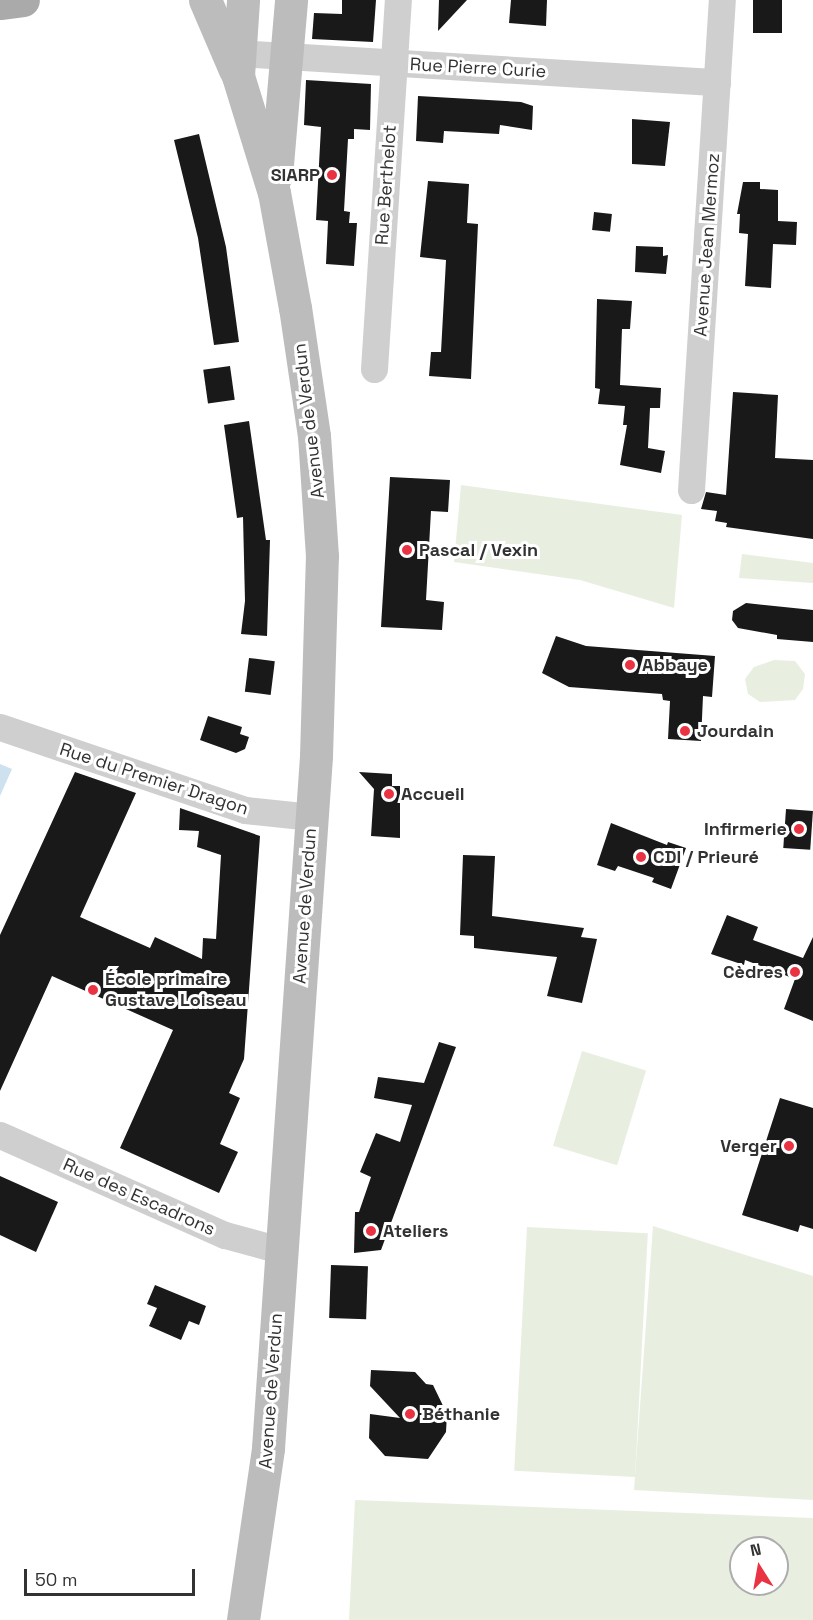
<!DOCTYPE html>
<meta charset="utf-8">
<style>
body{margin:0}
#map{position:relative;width:813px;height:1620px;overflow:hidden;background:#fff;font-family:"Space Grotesk",sans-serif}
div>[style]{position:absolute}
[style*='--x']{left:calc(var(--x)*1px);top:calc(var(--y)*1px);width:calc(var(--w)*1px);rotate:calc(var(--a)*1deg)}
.green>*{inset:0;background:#e8efe0;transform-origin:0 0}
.water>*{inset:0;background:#cde2ee}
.building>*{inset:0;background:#191919;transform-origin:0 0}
.minor>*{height:27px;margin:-13.5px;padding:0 13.5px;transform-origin:13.5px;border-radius:13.5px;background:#cfcfcf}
.secondary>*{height:33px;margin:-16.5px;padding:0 16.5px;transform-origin:16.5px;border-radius:16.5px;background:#bcbcbc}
.primary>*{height:33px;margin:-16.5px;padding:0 16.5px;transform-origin:16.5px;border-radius:16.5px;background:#aaa}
.dots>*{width:16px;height:16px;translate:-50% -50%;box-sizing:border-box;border:3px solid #fff;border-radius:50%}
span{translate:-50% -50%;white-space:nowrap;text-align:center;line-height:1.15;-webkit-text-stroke:6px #fff;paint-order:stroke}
.street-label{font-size:18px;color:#323232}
.poi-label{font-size:18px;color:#323232;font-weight:700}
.right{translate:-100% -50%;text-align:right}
.left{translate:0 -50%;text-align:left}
.north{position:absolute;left:729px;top:1536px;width:60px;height:60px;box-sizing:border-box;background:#fff;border:2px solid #adadad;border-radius:50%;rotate:349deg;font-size:16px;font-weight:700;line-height:24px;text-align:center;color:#323232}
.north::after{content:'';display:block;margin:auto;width:21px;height:27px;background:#ea3342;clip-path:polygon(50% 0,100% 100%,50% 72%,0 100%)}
.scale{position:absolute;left:24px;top:1569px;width:171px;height:27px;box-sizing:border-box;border:3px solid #323232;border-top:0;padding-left:8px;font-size:18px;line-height:21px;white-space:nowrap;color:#323232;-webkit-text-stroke:4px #fff;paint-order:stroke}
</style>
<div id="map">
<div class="green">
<i style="clip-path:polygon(461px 485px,682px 515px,674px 608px,580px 580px,454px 562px)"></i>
<i style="clip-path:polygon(742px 554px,813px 563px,813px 583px,739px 578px)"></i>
<i style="clip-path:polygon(774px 660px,795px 661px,805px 674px,803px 689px,795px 700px,760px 702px,748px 694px,745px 679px,754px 667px)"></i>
<i style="left:582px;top:1051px;width:67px;height:99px;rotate:17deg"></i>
<i style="clip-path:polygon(653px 1226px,813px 1276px,813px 1500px,634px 1490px)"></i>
<i style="left:527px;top:1227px;width:121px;height:244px;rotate:3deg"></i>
<i style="clip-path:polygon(evenodd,355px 1500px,813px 1518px,813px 1620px,349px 1620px,355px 1500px,741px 1548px,777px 1548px,777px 1584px,741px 1584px,741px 1548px)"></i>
</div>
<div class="water">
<i style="clip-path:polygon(0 764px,12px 769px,0 796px)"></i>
</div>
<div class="building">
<i style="clip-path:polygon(342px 0,376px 0,373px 42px,312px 39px,314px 13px,342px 14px)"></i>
<i style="clip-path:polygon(439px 0,467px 0,438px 31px)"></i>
<i style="clip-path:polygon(511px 0,547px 0,546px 26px,509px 23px)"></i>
<i style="left:753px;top:0;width:29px;height:33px"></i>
<i style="clip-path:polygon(306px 80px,371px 84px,370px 130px,354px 129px,354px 139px,348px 139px,344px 211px,350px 212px,349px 223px,357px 223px,354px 266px,326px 264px,328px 221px,316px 220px,321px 127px,304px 125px)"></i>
<i style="clip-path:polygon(418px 96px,521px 102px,533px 106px,532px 130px,500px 125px,499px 134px,444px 131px,443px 143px,416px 141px)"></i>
<i style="clip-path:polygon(632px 119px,670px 122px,665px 166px,632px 164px)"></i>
<i style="clip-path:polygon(199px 134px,226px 247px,239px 342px,214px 345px,198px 238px,174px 140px)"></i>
<i style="clip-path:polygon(428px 181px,469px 184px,467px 223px,478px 224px,471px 379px,429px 376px,431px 352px,441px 352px,446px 260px,420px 257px)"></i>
<i style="clip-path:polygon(743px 182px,760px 182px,760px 189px,778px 190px,778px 221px,797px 222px,796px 245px,773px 244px,771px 288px,745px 286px,748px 234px,739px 233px,740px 214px,737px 214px)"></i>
<i style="left:594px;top:212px;width:18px;height:18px;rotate:6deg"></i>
<i style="clip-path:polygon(636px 246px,663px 247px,663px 256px,668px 255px,666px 274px,635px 272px)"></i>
<i style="clip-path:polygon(597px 299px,632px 301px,630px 329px,622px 329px,620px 385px,661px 388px,660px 408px,650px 408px,648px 448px,665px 451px,661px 473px,620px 465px,627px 425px,623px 425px,625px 406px,598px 404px,600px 389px,595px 388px)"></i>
<i style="left:230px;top:366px;width:34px;height:27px;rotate:82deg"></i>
<i style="clip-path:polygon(733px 392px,778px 395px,775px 458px,813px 460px,813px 539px,726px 527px,727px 523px,715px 521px,717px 511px,701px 509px,706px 492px,726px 495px)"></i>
<i style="clip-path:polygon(249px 421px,266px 540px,270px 540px,267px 636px,241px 634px,245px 601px,243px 517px,237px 518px,224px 425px)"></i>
<i style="clip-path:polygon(390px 477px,450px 480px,448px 512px,431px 511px,426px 600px,444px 602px,442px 630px,381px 627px)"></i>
<i style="clip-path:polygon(746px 603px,813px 610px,813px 642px,777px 639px,777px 635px,738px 628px,732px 620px,733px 611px)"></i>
<i style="clip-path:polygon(556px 636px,586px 646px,715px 656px,712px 697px,703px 696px,701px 741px,668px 739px,670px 701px,663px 700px,662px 694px,569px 687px,542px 673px)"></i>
<i style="left:249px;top:658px;width:26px;height:34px;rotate:7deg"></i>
<i style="clip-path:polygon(208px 716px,242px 727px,240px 734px,249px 737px,245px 749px,236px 753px,200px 740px)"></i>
<i style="clip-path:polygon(75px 772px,136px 793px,80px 917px,150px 948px,155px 937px,202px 959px,203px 938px,216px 939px,221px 855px,197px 847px,199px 831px,179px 830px,180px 808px,260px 836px,244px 1059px,229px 1093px,240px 1098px,220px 1144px,238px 1152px,219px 1193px,120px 1148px,173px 1030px,52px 976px,0 1091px,0 935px)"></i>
<i style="clip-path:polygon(359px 772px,392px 774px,392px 786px,400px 786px,400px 838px,371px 836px,374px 789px)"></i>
<i style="left:786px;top:809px;width:27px;height:39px;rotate:4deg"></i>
<i style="clip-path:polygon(611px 823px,667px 845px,668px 842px,686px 848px,671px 889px,652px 882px,654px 878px,618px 866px,615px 871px,597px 865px)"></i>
<i style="clip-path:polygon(463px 855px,495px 856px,492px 916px,584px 928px,581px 937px,597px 939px,582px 1003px,547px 996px,557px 957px,474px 948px,474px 936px,460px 935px)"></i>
<i style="clip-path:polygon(727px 915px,758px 927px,753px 940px,803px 958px,813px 937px,813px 1021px,784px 1009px,795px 979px,745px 960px,744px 965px,711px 954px)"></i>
<i style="clip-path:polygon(439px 1042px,456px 1047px,381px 1250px,354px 1253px,355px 1212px,359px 1212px,371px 1177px,360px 1172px,376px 1133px,400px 1142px,412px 1105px,374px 1098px,378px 1077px,424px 1083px)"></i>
<i style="clip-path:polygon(780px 1098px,813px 1108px,813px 1229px,800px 1225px,798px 1232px,742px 1215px)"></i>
<i style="clip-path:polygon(0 1176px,58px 1202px,36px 1252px,0 1235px)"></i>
<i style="left:331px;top:1265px;width:37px;height:53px;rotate:2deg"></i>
<i style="clip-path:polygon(155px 1285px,206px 1306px,199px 1325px,189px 1321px,181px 1340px,149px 1326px,157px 1308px,147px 1304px)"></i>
<i style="clip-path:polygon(371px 1370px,415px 1372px,426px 1384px,433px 1385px,447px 1414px,446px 1432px,428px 1459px,385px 1456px,369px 1438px,370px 1414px,400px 1418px,370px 1386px)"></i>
</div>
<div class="minor">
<i style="--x:238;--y:53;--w:480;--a:3.5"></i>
<i style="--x:374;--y:369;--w:370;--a:-86.3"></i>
<i style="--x:691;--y:490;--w:491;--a:-86.4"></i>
<i style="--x:0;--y:727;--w:259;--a:18.7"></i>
<i style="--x:245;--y:810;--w:67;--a:6"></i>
<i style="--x:0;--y:1135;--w:246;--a:24"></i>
<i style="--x:225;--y:1235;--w:57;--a:15.3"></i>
</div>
<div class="secondary">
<i style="--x:205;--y:0;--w:76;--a:66.8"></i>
<i style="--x:276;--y:176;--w:177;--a:-85.1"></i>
<i style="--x:243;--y:1620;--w:174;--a:-81.7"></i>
<i style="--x:268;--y:1448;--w:694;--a:-86.03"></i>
<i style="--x:316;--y:756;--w:200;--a:-88.3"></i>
<i style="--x:322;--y:556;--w:120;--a:-93.8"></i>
<i style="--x:314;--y:436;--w:129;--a:-98.4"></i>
<i style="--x:295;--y:308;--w:117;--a:-100.3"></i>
<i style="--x:274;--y:193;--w:122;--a:-107.1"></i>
<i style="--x:238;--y:76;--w:76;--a:-86.2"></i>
</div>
<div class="primary">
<i style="--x:0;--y:3;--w:23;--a:-7"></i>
</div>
<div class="dots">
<i style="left:332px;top:175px;background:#ea3342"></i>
<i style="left:407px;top:550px;background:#ea3342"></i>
<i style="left:630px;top:665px;background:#ea3342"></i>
<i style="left:685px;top:731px;background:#ea3342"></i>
<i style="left:389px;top:794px;background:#ea3342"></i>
<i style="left:799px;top:829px;background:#ea3342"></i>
<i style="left:641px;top:857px;background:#ea3342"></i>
<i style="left:795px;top:972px;background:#ea3342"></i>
<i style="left:93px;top:990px;background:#ea3342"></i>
<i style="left:789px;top:1146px;background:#ea3342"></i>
<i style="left:371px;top:1231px;background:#ea3342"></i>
<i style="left:410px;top:1414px;background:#ea3342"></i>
</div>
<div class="street-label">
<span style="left:478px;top:68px;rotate:3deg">Rue Pierre Curie</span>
<span style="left:386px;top:185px;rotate:-86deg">Rue Berthelot</span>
<span style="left:707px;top:245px;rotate:-86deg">Avenue Jean Mermoz</span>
<span style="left:309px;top:421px;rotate:-97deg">Avenue de Verdun</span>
<span style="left:154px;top:779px;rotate:18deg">Rue du Premier Dragon</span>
<span style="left:305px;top:906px;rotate:-86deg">Avenue de Verdun</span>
<span style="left:139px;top:1197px;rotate:24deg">Rue des Escadrons</span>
<span style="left:271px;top:1391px;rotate:-86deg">Avenue de Verdun</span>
</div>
<div class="poi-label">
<span class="right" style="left:320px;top:175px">SIARP</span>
<span class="left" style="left:419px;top:550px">Pascal / Vexin</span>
<span class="left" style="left:642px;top:665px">Abbaye</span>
<span class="left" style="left:697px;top:731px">Jourdain</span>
<span class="left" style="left:401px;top:794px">Accueil</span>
<span class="right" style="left:787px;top:829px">Infirmerie</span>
<span class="left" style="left:653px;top:857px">CDI / Prieuré</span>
<span class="right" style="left:783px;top:972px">Cèdres</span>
<span class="left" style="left:105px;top:990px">École primaire<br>Gustave Loiseau</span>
<span class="right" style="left:777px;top:1146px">Verger</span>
<span class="left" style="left:383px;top:1231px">Ateliers</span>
<span class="left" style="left:422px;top:1414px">Béthanie</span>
</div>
<div class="north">N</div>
<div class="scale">50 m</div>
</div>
